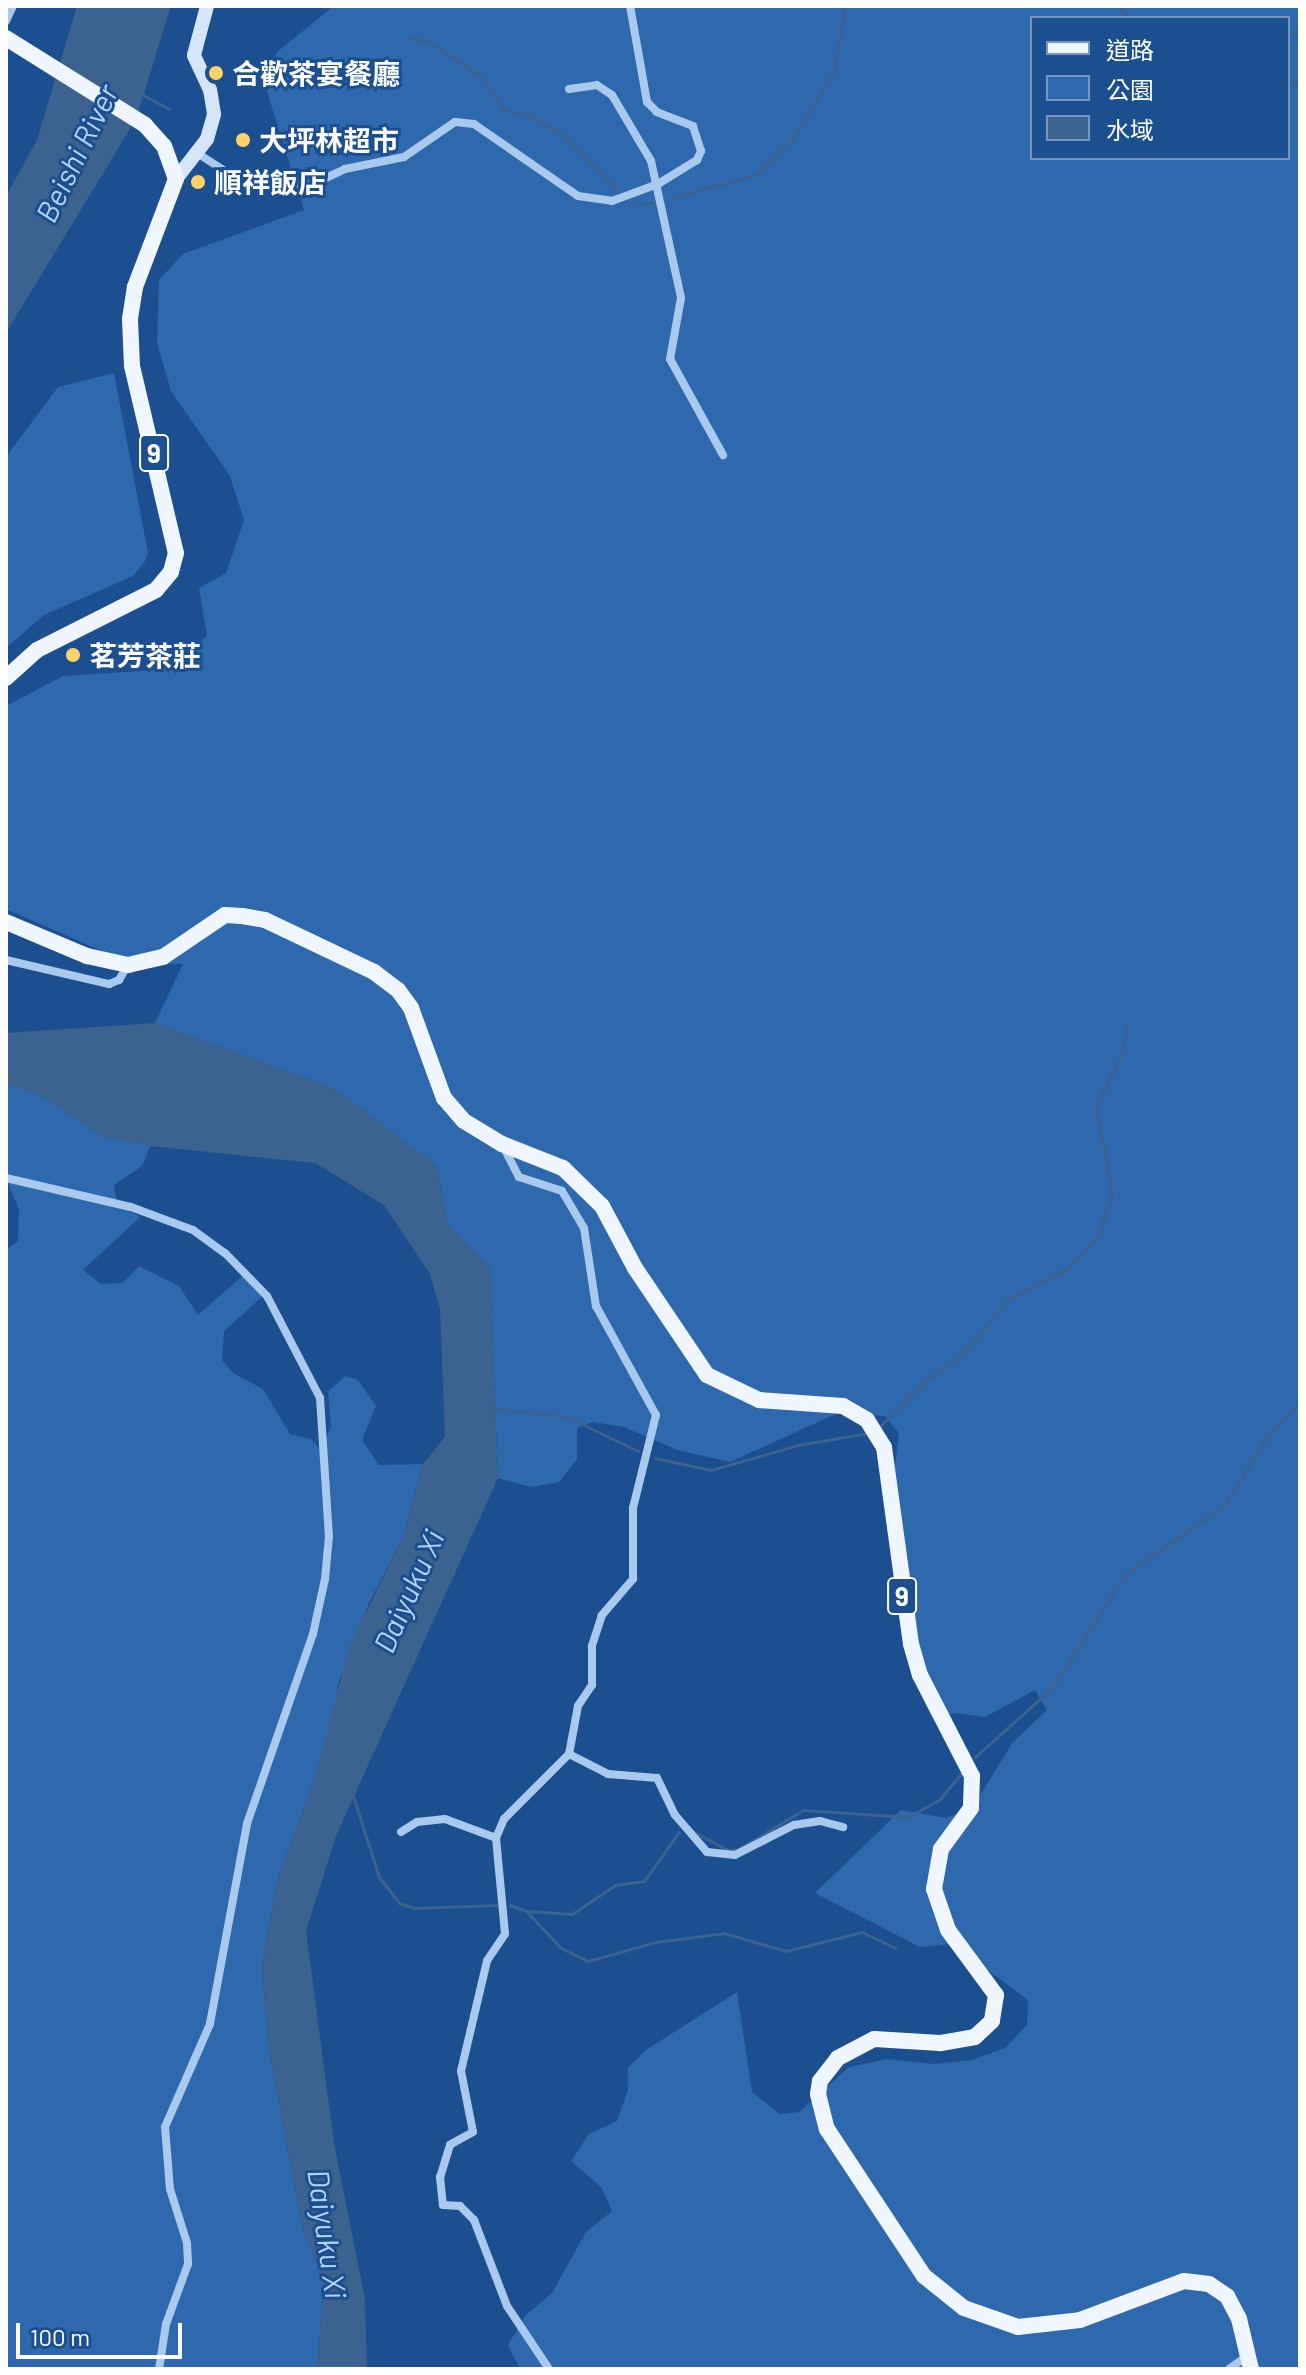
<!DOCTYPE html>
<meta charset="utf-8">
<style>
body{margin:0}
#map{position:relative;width:1306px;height:2375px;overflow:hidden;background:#1b4f8f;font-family:Barlow,"Noto Sans TC",sans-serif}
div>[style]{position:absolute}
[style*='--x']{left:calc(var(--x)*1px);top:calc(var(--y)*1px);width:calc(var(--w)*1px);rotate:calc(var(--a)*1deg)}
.green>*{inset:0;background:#2e69ad}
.water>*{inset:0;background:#3c6290}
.stream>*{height:3px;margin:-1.5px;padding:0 1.5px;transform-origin:1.5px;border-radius:1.5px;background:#3c6290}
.street>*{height:8px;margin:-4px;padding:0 4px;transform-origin:4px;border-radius:4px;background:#a9c9ee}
.secondary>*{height:14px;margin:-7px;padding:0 7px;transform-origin:7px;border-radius:7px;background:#d6e6fa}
.primary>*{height:16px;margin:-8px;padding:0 8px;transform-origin:8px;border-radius:8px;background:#f0f6ff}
.dots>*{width:22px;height:22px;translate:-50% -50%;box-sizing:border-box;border:4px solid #1b4f8f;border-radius:50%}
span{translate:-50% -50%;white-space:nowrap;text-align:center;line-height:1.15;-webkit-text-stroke:6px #1b4f8f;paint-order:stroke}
.shield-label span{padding:2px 6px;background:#1b4f8f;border:2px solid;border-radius:6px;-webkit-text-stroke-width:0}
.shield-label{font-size:26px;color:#fff;font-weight:700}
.poi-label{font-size:28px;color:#fff;font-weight:700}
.left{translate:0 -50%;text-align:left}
.water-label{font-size:30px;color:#b5d3f5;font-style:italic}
.frame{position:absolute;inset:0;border:8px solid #fff;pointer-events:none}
.legend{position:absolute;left:1030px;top:16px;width:260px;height:144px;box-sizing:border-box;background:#1b4f8f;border:2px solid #7695bc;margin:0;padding:10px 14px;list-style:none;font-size:24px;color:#fff}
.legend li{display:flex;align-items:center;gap:16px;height:40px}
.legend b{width:40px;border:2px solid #7695bc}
.scale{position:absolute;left:16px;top:2323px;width:166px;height:36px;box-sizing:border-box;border:4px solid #fff;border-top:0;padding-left:10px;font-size:24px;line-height:28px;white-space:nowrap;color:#fff;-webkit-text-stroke:6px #1b4f8f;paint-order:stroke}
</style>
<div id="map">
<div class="green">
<i style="clip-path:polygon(evenodd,334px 6px,1300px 6px,1300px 2369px,520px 2369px,508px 2345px,526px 2315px,552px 2293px,586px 2232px,612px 2211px,602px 2188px,571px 2161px,589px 2134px,617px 2121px,628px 2090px,628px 2068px,646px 2050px,737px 1992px,752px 2092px,780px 2114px,799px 2112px,849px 2067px,887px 2059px,934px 2064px,972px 2060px,1005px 2048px,1027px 2025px,1028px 2000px,978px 1963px,961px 1943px,920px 1947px,815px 1893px,901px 1810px,946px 1818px,972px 1808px,1013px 1742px,1047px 1710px,1035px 1690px,985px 1717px,954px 1713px,934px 1721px,925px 1704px,915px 1615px,894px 1590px,891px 1498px,899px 1433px,885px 1416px,838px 1413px,730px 1462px,677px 1450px,624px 1427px,593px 1422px,577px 1428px,577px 1459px,559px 1482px,531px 1487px,498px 1478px,490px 1268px,447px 1223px,437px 1167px,335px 1089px,155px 1023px,183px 964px,129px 963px,6px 909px,6px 706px,63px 676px,158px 670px,207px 636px,199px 588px,226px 573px,244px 520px,230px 476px,171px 391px,157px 343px,159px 280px,183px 254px,304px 210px,265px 85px,277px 52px,334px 6px,1032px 18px,1288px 18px,1288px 158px,1032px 158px,1032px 18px)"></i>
<i style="clip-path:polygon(114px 373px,148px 553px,145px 561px,133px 576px,44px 615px,6px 648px,6px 457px,58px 387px)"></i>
<i style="clip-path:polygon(6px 1083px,44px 1097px,102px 1136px,150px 1146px,142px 1166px,114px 1185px,117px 1204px,140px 1217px,83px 1270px,101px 1284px,123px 1283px,139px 1266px,179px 1286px,198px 1315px,246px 1273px,264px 1295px,224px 1331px,222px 1360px,233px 1373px,263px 1389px,290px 1434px,311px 1439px,321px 1450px,331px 1426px,328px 1392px,345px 1376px,358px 1380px,376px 1406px,362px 1440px,379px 1465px,423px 1464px,403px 1537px,369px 1603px,338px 1684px,336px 1712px,313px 1784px,277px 1880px,262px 1967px,269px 2052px,304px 2233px,324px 2280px,317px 2369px,6px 2369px,6px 1250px,18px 1241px,19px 1210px,6px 1177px)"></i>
</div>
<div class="water">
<i style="clip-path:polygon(77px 6px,171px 6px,136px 119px,6px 333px,6px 196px,37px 140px)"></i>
<i style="clip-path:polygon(155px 1023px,335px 1089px,437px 1167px,447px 1223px,490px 1268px,498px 1478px,336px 1836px,306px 1931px,334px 2143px,365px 2299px,367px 2369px,317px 2369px,324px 2280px,304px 2233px,269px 2052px,262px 1967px,277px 1880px,313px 1784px,350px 1645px,403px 1537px,423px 1464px,445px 1437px,440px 1309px,430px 1274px,384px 1205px,315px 1163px,150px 1146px,102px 1136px,44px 1097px,6px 1083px,6px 1033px)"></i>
</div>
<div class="stream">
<i style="--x:1119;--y:6;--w:15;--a:53"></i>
<i style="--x:1288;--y:35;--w:13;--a:-18"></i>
<i style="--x:407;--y:37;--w:23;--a:13"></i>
<i style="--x:429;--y:42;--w:62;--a:33.2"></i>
<i style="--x:481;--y:76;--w:41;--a:55.9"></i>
<i style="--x:504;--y:110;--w:27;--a:13"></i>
<i style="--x:530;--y:116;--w:38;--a:30"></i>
<i style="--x:563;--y:135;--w:76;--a:45"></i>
<i style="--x:1288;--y:83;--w:12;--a:-5"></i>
<i style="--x:141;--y:94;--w:32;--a:28"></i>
<i style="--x:670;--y:198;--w:89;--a:-15"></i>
<i style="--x:756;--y:175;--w:50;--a:-43.4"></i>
<i style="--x:792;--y:141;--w:82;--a:-59"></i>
<i style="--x:834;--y:71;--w:66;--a:-80.4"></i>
<i style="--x:635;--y:203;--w:18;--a:0"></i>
<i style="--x:495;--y:1409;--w:70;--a:5.7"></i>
<i style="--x:565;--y:1416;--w:81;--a:25.6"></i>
<i style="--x:880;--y:1426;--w:65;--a:-45"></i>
<i style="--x:926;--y:1380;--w:47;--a:-35.4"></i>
<i style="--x:964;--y:1353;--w:70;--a:-50.2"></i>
<i style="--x:1009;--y:1299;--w:68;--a:-28.1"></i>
<i style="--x:1069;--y:1267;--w:40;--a:-45"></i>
<i style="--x:1097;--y:1239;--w:47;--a:-71.6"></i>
<i style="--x:1112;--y:1194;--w:90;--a:-100.2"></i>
<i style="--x:1096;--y:1105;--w:59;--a:-62.6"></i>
<i style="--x:1123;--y:1053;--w:27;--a:-82"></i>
<i style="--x:655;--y:1458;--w:57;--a:12.1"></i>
<i style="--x:711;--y:1470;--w:91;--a:-16"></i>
<i style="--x:798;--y:1445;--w:71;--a:-9.7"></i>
<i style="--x:975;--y:1757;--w:106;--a:-41.9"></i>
<i style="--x:1054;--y:1686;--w:133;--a:-57.3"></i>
<i style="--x:1126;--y:1574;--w:119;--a:-34.8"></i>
<i style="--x:1224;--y:1506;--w:81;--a:-58.1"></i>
<i style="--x:1267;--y:1437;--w:47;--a:-45.9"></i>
<i style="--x:353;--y:1796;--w:85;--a:72.2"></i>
<i style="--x:379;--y:1877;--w:33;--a:52"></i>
<i style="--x:399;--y:1903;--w:16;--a:18"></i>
<i style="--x:414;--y:1908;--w:82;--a:-2.1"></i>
<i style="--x:692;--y:1831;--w:40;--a:28"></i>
<i style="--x:727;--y:1850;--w:12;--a:-5"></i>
<i style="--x:739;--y:1849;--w:75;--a:-31.4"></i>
<i style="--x:803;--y:1810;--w:105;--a:3.8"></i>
<i style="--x:908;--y:1817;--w:35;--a:-29"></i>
<i style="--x:939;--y:1800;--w:34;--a:-50"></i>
<i style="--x:510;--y:1905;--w:17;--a:21"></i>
<i style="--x:526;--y:1911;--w:51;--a:46.6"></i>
<i style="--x:561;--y:1948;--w:30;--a:26"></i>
<i style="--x:588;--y:1961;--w:71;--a:-15.6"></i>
<i style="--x:656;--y:1942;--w:69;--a:-7.5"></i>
<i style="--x:724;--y:1933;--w:65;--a:16.2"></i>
<i style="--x:786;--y:1951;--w:78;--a:-14"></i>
<i style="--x:862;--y:1932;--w:37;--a:26"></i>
<i style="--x:528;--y:1911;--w:44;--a:3.9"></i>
<i style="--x:572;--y:1914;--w:52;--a:-34"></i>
<i style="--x:615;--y:1885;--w:29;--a:-8"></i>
<i style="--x:644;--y:1881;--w:60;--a:-54.5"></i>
</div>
<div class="street">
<i style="--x:6;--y:21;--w:17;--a:-65"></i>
<i style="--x:569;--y:89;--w:28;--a:-8"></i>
<i style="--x:597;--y:85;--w:18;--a:34"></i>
<i style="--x:612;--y:95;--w:77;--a:59.4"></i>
<i style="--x:651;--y:161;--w:140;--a:77.6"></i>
<i style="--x:681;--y:298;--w:62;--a:100.2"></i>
<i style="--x:670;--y:359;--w:110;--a:61.1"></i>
<i style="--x:197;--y:153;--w:46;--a:32.7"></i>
<i style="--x:236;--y:178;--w:75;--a:5.3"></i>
<i style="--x:311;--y:185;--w:38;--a:-25"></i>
<i style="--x:345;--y:169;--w:60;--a:-11.5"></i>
<i style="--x:404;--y:157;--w:62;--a:-34.5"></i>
<i style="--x:455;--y:122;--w:19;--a:6"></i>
<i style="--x:474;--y:124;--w:126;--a:34.7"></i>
<i style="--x:578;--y:196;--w:34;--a:8"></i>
<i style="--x:612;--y:201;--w:49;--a:-20.3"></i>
<i style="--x:658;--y:184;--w:46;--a:-31.6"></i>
<i style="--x:697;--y:160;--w:10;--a:-66"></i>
<i style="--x:701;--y:151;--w:26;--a:-108"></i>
<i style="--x:693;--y:126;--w:39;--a:-159"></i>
<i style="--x:657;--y:112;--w:14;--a:-135"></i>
<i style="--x:647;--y:102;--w:97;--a:-100"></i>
<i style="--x:6;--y:960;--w:106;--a:13.1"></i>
<i style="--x:109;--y:984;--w:11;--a:-22"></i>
<i style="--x:119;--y:980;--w:16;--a:-60"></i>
<i style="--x:503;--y:1146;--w:35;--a:63"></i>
<i style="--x:519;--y:1177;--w:45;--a:18"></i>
<i style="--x:562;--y:1191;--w:43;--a:59.3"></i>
<i style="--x:584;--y:1228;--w:79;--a:81.3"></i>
<i style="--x:596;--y:1306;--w:124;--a:61.2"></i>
<i style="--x:656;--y:1415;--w:96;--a:103.9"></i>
<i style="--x:633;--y:1508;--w:71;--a:90"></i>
<i style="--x:633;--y:1579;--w:48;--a:130.7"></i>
<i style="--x:602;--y:1615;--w:33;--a:108"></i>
<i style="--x:592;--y:1646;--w:39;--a:90"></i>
<i style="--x:592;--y:1685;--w:25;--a:124"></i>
<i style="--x:578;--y:1706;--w:49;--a:100.6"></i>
<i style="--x:569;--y:1754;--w:92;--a:135"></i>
<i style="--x:504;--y:1819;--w:21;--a:113"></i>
<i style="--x:496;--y:1838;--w:96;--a:84.6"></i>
<i style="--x:505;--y:1934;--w:32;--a:124"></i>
<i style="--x:487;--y:1961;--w:113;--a:103.3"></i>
<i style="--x:461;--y:2071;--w:62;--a:78.9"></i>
<i style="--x:473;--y:2132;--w:26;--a:151"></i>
<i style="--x:450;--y:2145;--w:34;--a:107"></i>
<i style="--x:440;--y:2177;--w:28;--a:84"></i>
<i style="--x:443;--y:2205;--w:17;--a:3"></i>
<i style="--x:460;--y:2206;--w:20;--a:45"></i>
<i style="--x:474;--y:2220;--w:92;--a:69"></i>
<i style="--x:507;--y:2306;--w:76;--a:56.3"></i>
<i style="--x:6;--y:1178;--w:128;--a:13.1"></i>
<i style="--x:131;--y:1207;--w:66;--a:20.4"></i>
<i style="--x:193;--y:1230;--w:39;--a:36"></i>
<i style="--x:225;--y:1253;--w:60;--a:45.7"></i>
<i style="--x:267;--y:1296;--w:115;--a:62.5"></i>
<i style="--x:320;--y:1398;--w:138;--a:86.3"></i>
<i style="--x:329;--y:1536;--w:43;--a:95.3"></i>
<i style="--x:325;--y:1579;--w:56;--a:102.3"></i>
<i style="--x:313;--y:1634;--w:201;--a:109.2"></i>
<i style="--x:247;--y:1824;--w:203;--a:100.5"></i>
<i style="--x:210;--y:2024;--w:112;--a:113.6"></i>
<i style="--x:165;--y:2127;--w:62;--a:85.4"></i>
<i style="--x:170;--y:2189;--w:57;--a:72.5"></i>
<i style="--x:187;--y:2243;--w:21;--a:87"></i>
<i style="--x:188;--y:2264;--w:64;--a:110.1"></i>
<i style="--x:166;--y:2324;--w:46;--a:98.8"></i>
<i style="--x:569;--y:1754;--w:44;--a:27.1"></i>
<i style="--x:608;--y:1774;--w:49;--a:4.7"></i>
<i style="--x:657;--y:1778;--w:41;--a:64.1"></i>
<i style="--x:675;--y:1815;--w:49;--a:49.1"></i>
<i style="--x:707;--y:1852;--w:28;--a:6"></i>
<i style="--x:735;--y:1855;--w:66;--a:-27"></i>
<i style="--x:794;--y:1825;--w:26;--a:-9"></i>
<i style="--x:820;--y:1821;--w:24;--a:15"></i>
<i style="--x:401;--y:1832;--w:19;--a:-32"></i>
<i style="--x:417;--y:1822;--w:28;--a:-6"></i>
<i style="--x:445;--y:1819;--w:54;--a:20.4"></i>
<i style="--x:1229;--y:2369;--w:24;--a:-36"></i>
</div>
<div class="secondary">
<i style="--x:176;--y:179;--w:51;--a:-52.2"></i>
<i style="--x:207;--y:139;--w:26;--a:-74"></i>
<i style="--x:214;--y:114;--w:24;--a:-99"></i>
<i style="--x:210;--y:90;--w:38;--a:-115"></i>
<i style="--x:194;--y:55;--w:51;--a:-75.1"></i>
</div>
<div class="primary">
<i style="--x:6;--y:38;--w:164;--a:32"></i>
<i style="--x:145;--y:125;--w:28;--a:48"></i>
<i style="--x:164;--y:146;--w:35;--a:70"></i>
<i style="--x:176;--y:179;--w:116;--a:110.8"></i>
<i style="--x:135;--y:287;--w:33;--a:99"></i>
<i style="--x:130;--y:320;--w:46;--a:87.5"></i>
<i style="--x:132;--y:366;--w:192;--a:76.8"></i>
<i style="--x:176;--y:553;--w:20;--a:105"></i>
<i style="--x:171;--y:572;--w:23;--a:130"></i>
<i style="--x:156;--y:590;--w:133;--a:153.2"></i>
<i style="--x:37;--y:650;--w:42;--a:137.9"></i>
<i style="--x:6;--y:922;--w:88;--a:22.8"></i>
<i style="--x:87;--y:956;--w:42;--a:12.4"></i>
<i style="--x:128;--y:965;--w:36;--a:-13"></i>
<i style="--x:163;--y:957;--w:75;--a:-34.1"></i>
<i style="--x:225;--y:915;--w:17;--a:3"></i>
<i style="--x:242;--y:916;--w:23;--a:10"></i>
<i style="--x:265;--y:920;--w:121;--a:25.5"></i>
<i style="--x:374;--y:972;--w:30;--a:37"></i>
<i style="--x:398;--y:990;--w:22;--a:54"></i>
<i style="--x:411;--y:1008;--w:96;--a:69.9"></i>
<i style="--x:444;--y:1098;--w:30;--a:49"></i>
<i style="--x:464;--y:1121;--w:44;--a:31.2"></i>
<i style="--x:502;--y:1144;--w:66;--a:21.5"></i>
<i style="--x:563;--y:1168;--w:54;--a:44.3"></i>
<i style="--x:602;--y:1206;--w:70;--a:62"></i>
<i style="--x:635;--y:1268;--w:129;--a:56.1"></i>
<i style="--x:707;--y:1375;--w:58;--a:25.7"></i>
<i style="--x:759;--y:1400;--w:84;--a:4.1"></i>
<i style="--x:843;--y:1406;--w:28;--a:30"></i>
<i style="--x:867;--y:1420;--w:32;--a:58"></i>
<i style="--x:884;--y:1447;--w:199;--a:82.2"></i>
<i style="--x:911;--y:1644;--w:32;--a:74"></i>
<i style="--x:920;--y:1675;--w:114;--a:62.8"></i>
<i style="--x:972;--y:1776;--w:32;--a:92"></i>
<i style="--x:971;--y:1808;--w:51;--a:126.2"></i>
<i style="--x:941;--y:1849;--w:41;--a:99.9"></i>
<i style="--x:934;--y:1889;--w:43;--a:71.1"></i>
<i style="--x:948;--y:1930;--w:81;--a:53.6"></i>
<i style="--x:996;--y:1995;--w:26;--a:99"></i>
<i style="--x:992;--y:2021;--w:23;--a:137"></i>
<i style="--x:975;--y:2037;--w:36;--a:170"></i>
<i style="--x:940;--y:2043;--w:66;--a:-176.5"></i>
<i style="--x:874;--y:2039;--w:41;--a:152.2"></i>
<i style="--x:838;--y:2058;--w:29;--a:128"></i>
<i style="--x:820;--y:2081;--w:13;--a:99"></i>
<i style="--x:818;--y:2094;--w:36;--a:76"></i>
<i style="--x:827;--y:2129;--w:176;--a:56.6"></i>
<i style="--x:924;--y:2276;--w:51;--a:38.7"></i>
<i style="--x:964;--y:2308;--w:57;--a:19.4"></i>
<i style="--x:1018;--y:2327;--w:62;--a:-6.4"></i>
<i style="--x:1080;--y:2320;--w:111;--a:-20.6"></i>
<i style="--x:1184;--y:2281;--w:25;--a:7"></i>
<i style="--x:1209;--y:2284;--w:22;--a:34"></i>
<i style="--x:1227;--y:2296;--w:26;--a:62"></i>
<i style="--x:1239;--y:2319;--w:51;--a:76.5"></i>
</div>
<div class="dots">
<i style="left:216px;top:73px;background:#ffd166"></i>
<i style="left:243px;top:140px;background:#ffd166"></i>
<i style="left:198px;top:182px;background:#ffd166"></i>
<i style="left:73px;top:655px;background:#ffd166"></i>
</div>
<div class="shield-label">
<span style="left:154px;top:453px">9</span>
<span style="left:902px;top:1596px">9</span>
</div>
<div class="poi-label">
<span class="left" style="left:232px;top:73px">合歡茶宴餐廳</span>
<span class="left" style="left:259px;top:140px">大坪林超市</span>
<span class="left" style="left:214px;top:182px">順祥飯店</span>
<span class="left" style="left:89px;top:655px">茗芳茶莊</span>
</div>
<div class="water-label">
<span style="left:76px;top:153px;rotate:-64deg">Beishi River</span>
<span style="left:408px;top:1591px;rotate:-66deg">Daiyuku Xi</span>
<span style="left:328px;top:2234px;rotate:82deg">Daiyuku Xi</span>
</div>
<div class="frame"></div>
<ul class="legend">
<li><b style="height:10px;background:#f0f6ff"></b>道路</li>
<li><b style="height:22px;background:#2e69ad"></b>公園</li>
<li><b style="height:22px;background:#3c6290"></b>水域</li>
</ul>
<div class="scale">100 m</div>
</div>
